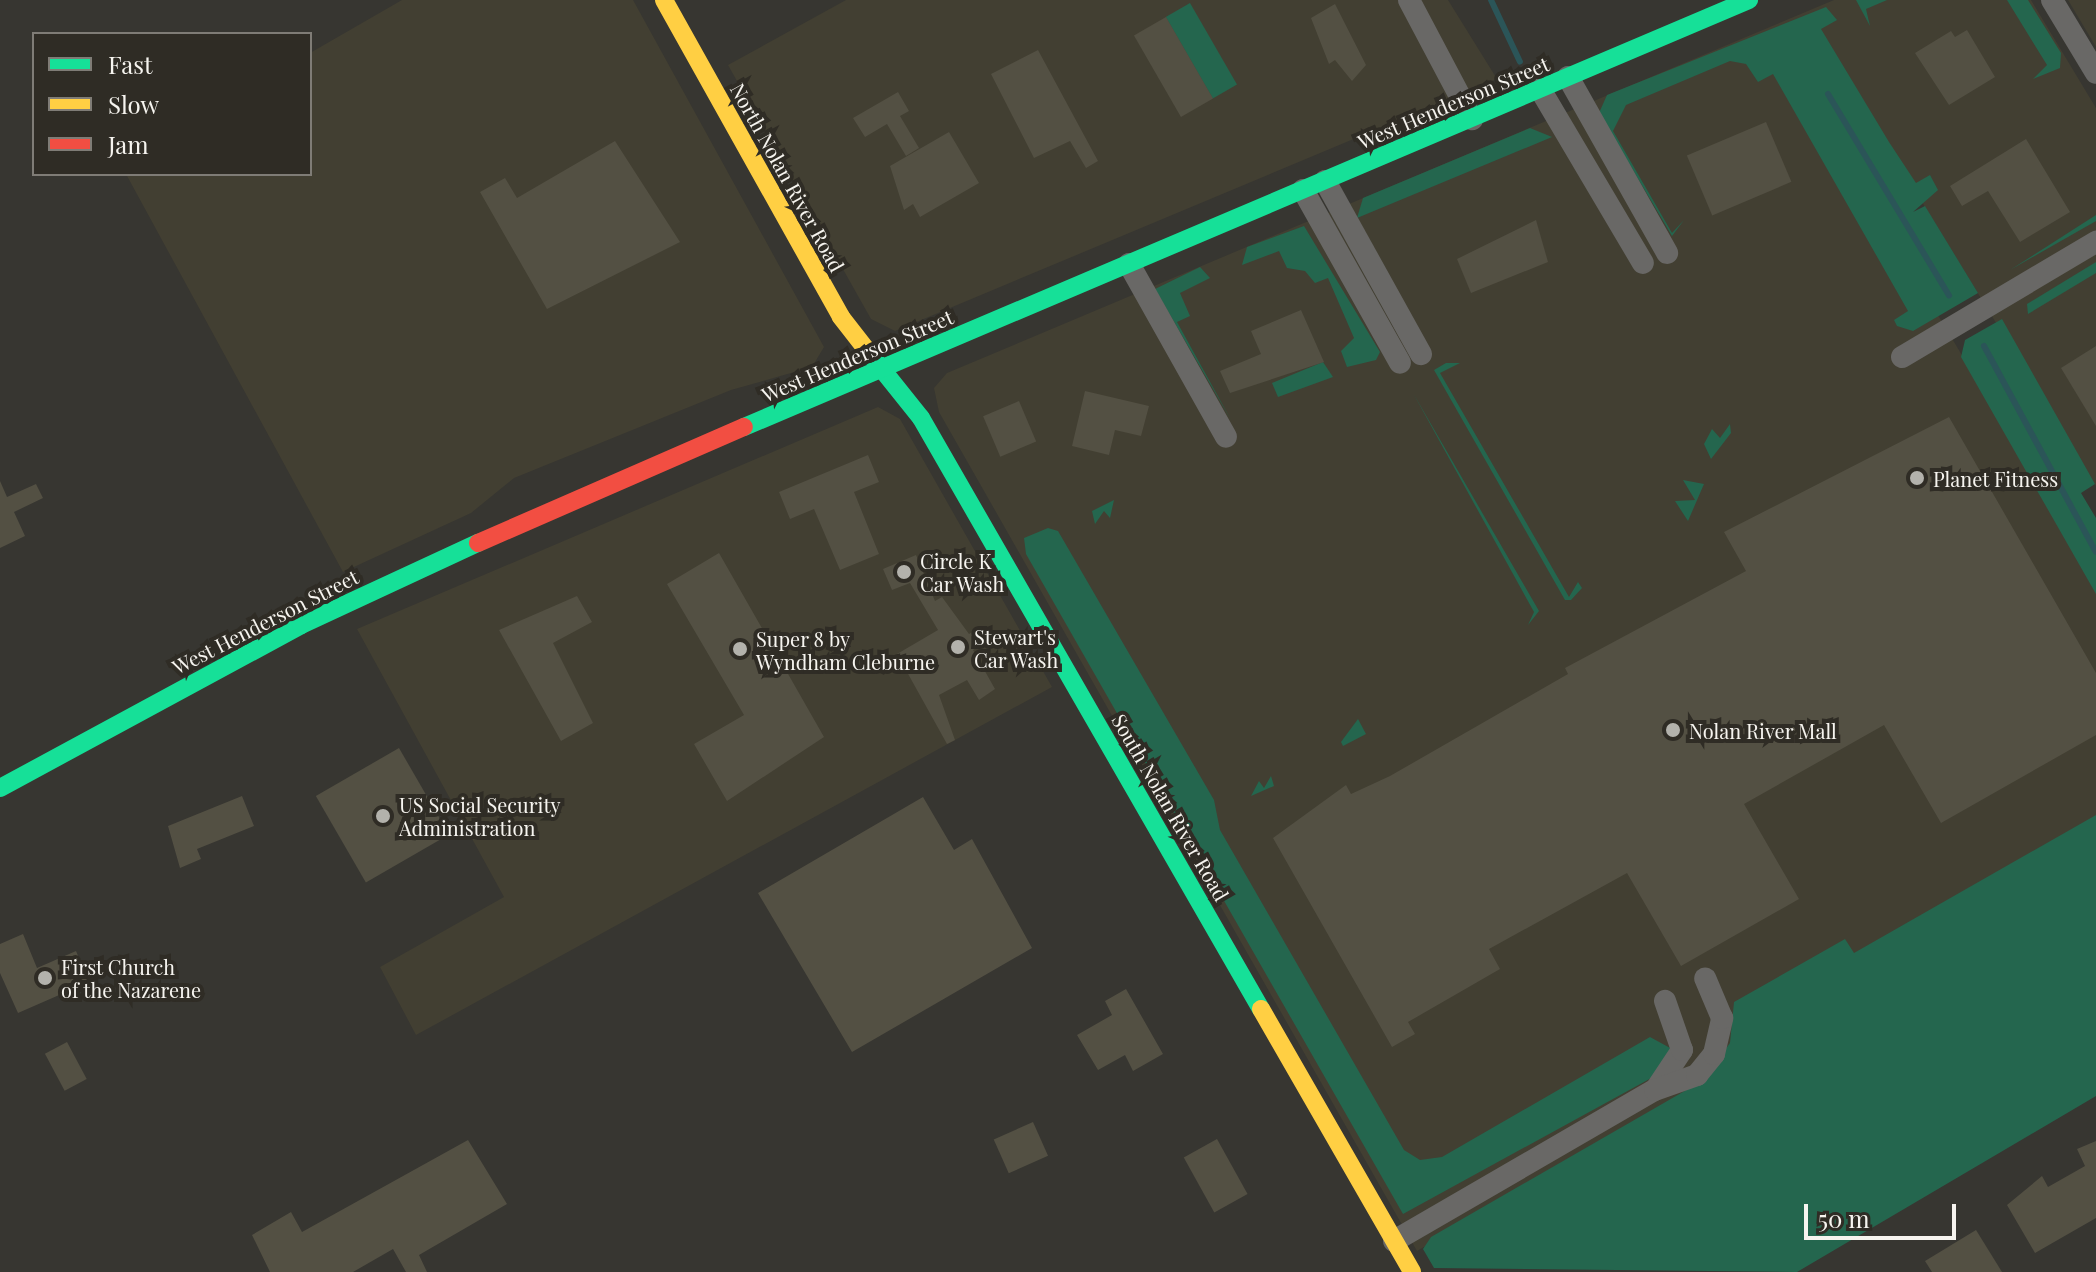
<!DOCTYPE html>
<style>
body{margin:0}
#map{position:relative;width:2096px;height:1272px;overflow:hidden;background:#373631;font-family:"Playfair Display",serif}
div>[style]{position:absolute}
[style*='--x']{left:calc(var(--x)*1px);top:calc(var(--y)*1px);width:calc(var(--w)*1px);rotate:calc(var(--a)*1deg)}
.built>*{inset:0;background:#423f32}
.green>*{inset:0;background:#24664e;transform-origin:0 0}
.stream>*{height:6px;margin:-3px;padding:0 3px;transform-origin:3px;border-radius:3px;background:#2b5558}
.building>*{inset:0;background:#535043;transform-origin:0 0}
.street>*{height:22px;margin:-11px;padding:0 11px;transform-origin:11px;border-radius:11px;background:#696866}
.fast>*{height:18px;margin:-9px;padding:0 9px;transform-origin:9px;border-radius:9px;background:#16e098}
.slow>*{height:18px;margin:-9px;padding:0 9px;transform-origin:9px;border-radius:9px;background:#ffcf43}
.jam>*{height:18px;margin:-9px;padding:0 9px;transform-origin:9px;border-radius:9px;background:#f24e42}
.dots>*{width:22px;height:22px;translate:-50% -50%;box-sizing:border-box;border:4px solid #2f2c25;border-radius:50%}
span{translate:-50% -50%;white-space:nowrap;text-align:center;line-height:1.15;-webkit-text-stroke:8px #2f2c25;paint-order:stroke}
.street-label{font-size:20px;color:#f6f4ef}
.poi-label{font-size:20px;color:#f6f4ef}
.left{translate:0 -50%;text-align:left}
.legend{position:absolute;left:32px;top:32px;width:280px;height:144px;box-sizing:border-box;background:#2f2c25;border:2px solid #7f7c76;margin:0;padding:10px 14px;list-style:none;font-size:24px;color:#f6f4ef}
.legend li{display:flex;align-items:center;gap:16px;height:40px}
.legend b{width:40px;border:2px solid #7f7c76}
.scale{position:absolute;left:1804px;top:1204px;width:152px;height:36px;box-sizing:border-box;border:4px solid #f6f4ef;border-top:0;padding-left:10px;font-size:24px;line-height:28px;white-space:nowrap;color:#f6f4ef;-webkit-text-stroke:6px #2f2c25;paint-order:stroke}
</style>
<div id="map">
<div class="built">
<i style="clip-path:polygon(402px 0,633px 0,824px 347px,812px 367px,731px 390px,514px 478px,471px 513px,343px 572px,126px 174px,310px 174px,310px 53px)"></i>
<i style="clip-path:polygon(846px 0,1448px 0,1497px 79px,895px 331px,871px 319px,728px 65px)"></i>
<i style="clip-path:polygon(1834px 0,2031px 0,2096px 108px,2096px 486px,1922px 202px,1884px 225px,2096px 579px,2096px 857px,1417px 1251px,939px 412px,934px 388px,947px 373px)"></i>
<i style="clip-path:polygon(2068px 0,2096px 0,2096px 47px)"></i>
<i style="clip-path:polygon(878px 407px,900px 419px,1052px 687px,416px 1035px,380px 967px,504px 897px,357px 629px)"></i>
</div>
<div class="green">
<i style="clip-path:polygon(1856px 0,1887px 0,1866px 9px,1870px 26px)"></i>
<i style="clip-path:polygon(2007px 0,2028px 0,2061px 53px,2060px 68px,2033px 79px,2047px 65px)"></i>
<i style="left:1190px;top:3px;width:94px;height:28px;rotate:60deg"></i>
<i style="clip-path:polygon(1826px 7px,1837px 20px,1821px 29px,1889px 142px,1916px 183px,1930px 175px,1938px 190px,1913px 212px,1925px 206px,1978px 293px,1913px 331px,1897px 326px,1894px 320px,1908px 311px,1773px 74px,1758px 82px,1746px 64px,1730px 61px,1626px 105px,1613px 131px,1672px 233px,1684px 220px,1672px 236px,1599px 113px,1607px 95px)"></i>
<i style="clip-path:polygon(1530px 128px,1552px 137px,1357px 218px,1363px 198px)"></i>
<i style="clip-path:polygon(2096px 215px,2096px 221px,2010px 270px)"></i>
<i style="clip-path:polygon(1304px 226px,1380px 352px,1376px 360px,1347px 367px,1341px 351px,1354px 338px,1328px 278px,1315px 283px,1305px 271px,1287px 268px,1279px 251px,1242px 265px,1247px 247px)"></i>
<i style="clip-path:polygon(2096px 262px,2096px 273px,2028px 314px,2027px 304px)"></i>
<i style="clip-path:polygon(1200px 267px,1210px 278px,1180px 293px,1190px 316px,1177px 322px,1231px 420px,1155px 289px)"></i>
<i style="clip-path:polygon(2002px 319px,2095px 484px,2081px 493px,2096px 518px,2096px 594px,1961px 357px,1965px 340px)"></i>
<i style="clip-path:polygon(1323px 362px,1333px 377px,1278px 397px,1272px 383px)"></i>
<i style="clip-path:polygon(1446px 363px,1460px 363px,1440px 373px,1569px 597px,1578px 582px,1582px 588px,1571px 600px,1565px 600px,1434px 370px)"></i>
<i style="clip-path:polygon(1413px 393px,1539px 611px,1528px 625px,1534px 612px)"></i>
<i style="clip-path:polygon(1730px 424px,1731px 433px,1711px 459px,1704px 444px,1712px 429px,1720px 438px)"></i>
<i style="clip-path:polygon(1683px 480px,1704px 484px,1688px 521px,1675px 501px,1695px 500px)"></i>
<i style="clip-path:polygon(1114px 500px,1110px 518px,1104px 511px,1095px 524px,1092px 511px)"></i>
<i style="clip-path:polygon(1048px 528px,1058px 531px,1214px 800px,1220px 830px,1404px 1150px,1420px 1160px,1442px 1157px,1650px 1037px,1672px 1049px,1664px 1071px,1403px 1214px,1026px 554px,1024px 538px)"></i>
<i style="clip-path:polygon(1358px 719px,1366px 734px,1343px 746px,1341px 742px)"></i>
<i style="clip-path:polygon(1271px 776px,1274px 786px,1251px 796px,1259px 781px,1264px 788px)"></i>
<i style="clip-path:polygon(2096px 815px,2096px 1096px,1797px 1272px,1434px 1268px,1423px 1249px,1431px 1237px,1702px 1081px,1730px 1043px,1734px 1002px,1845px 939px,1854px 953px)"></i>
</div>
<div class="stream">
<i style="--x:1491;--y:0;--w:68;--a:64.9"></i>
<i style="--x:1828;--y:94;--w:235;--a:59"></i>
<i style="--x:1984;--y:346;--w:234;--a:61.5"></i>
</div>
<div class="building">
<i style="clip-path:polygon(1335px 4px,1366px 65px,1352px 81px,1335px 60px,1329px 64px,1311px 18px)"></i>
<i style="left:1166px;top:17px;width:94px;height:37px;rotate:60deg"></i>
<i style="clip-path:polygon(1967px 30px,1995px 77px,1949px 105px,1915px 53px,1951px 31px,1955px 37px)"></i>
<i style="clip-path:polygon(1038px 50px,1098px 161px,1086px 168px,1070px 141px,1034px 158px,991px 74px)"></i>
<i style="clip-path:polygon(898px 92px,909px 111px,900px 116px,919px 148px,906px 156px,887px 124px,865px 137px,853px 118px)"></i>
<i style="left:1766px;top:122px;width:65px;height:86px;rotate:67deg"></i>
<i style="clip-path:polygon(949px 132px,979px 183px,920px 217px,913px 204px,904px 210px,890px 166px)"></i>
<i style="clip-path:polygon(2026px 139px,2070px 212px,2020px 242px,1988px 191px,1962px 206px,1950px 186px)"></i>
<i style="clip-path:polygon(615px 141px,680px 242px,547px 309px,480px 192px,505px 178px,517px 198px)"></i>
<i style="clip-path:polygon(1536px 220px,1548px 262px,1471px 293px,1457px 259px)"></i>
<i style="clip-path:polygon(1301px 310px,1324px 362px,1230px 393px,1220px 371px,1261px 354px,1251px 331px)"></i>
<i style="clip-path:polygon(2096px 346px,2096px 426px,2061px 368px)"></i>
<i style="clip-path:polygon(1085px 391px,1149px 406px,1141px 436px,1115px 430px,1109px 455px,1072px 446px)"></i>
<i style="left:1019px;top:401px;width:44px;height:39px;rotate:67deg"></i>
<i style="clip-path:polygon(1949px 417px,2096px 673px,2096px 735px,1941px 823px,1884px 725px,1744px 804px,1799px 899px,1681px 966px,1627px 873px,1489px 949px,1500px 969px,1408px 1022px,1415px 1034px,1392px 1047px,1273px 838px,1346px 785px,1351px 794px,1390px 776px,1568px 674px,1565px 668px,1746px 571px,1724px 532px)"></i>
<i style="clip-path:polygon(868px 455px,879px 482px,854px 492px,879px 554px,840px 570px,814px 509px,790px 519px,779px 492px)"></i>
<i style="clip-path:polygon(0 481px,7px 497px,36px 484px,43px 498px,14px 512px,25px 536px,0 548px)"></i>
<i style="clip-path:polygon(719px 553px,824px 737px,727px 801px,694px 744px,744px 715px,667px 584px)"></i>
<i style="clip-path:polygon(916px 555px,935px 601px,942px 597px,969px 634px,976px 630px,983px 644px,973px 650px,995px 689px,979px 700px,967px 680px,939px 695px,955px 740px,947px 744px,897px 654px,938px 630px,910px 583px,892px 590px,883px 569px)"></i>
<i style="clip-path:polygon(577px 596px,592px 622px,553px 643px,593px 723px,561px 741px,499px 630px)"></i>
<i style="left:399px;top:748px;width:100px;height:96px;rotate:60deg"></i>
<i style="clip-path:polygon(242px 796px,254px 826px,197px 849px,201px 859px,180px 868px,168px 826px)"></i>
<i style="clip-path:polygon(923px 797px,954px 850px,972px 839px,1032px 948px,852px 1052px,758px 893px)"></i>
<i style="clip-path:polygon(23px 934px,37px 968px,76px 951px,89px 982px,18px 1013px,0 973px,0 944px)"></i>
<i style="clip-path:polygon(1126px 989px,1163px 1054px,1133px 1071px,1125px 1055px,1098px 1070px,1077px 1035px,1112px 1015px,1105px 1001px)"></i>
<i style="left:67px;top:1042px;width:42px;height:25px;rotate:62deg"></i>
<i style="left:1033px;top:1122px;width:37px;height:43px;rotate:66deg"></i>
<i style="left:1217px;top:1139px;width:63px;height:38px;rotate:61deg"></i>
<i style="clip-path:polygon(468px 1140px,507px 1204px,419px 1255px,427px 1272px,406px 1272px,393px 1249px,353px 1272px,270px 1272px,252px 1235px,291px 1212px,302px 1232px)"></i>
<i style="clip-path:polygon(2096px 1141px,2096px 1218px,2035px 1253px,2007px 1205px,2042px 1176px,2048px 1187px,2085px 1166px,2077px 1149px)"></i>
<i style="clip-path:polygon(1976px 1230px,2002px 1272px,1932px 1272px,1925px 1261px)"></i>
</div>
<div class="street">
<i style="--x:1409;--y:0;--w:135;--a:62.1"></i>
<i style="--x:2052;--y:0;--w:85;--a:58.9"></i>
<i style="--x:1568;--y:77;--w:202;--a:60.6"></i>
<i style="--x:1540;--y:89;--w:202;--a:59.4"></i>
<i style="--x:1325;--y:181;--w:198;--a:61"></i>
<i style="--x:1303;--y:190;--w:198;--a:60.7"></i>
<i style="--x:1129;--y:264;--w:198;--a:60.7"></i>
<i style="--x:1902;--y:357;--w:226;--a:-30.7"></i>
<i style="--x:1656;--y:1089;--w:47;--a:-56.3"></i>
<i style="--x:1682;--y:1050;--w:52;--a:-109.1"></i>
<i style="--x:1394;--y:1241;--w:302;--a:-30.1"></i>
<i style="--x:1655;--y:1090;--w:45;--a:-19.7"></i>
<i style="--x:1697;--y:1075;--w:27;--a:-51"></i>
<i style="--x:1714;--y:1054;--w:37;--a:-77"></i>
<i style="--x:1722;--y:1018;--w:43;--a:-113"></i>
</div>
<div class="fast">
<i style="--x:869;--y:353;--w:83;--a:51.3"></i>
<i style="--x:921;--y:418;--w:682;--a:60.09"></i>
<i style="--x:744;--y:427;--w:1092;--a:-23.02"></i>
<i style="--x:0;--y:788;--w:342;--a:-28.4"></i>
<i style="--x:301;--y:625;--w:195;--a:-24.9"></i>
</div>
<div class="slow">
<i style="--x:664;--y:0;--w:363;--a:60.8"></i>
<i style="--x:841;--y:317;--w:46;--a:52.1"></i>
<i style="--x:1261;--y:1009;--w:303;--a:60.1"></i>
</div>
<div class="jam">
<i style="--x:478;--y:543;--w:290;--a:-23.6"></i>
</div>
<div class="dots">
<i style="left:1917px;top:478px;background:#b3b2ac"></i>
<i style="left:904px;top:572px;background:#b3b2ac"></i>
<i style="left:958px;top:647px;background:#b3b2ac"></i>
<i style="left:740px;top:649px;background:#b3b2ac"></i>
<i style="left:1673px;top:730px;background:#b3b2ac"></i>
<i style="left:383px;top:816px;background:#b3b2ac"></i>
<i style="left:45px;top:978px;background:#b3b2ac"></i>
</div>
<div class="street-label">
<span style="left:1453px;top:102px;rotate:-23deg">West Henderson Street</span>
<span style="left:788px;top:177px;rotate:61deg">North Nolan River Road</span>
<span style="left:857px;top:355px;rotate:-23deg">West Henderson Street</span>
<span style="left:265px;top:621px;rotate:-27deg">West Henderson Street</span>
<span style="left:1171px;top:807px;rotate:60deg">South Nolan River Road</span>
</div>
<div class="poi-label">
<span class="left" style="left:1933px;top:478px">Planet Fitness</span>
<span class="left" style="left:920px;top:572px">Circle K<br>Car Wash</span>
<span class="left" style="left:974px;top:648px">Stewart's<br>Car Wash</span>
<span class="left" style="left:756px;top:650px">Super 8 by<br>Wyndham Cleburne</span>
<span class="left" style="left:1689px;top:730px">Nolan River Mall</span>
<span class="left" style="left:399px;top:816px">US Social Security<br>Administration</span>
<span class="left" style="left:61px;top:978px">First Church<br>of the Nazarene</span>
</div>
<ul class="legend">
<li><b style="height:10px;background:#16e098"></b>Fast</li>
<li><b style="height:10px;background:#ffcf43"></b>Slow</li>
<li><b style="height:10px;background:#f24e42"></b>Jam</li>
</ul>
<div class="scale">50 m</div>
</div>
